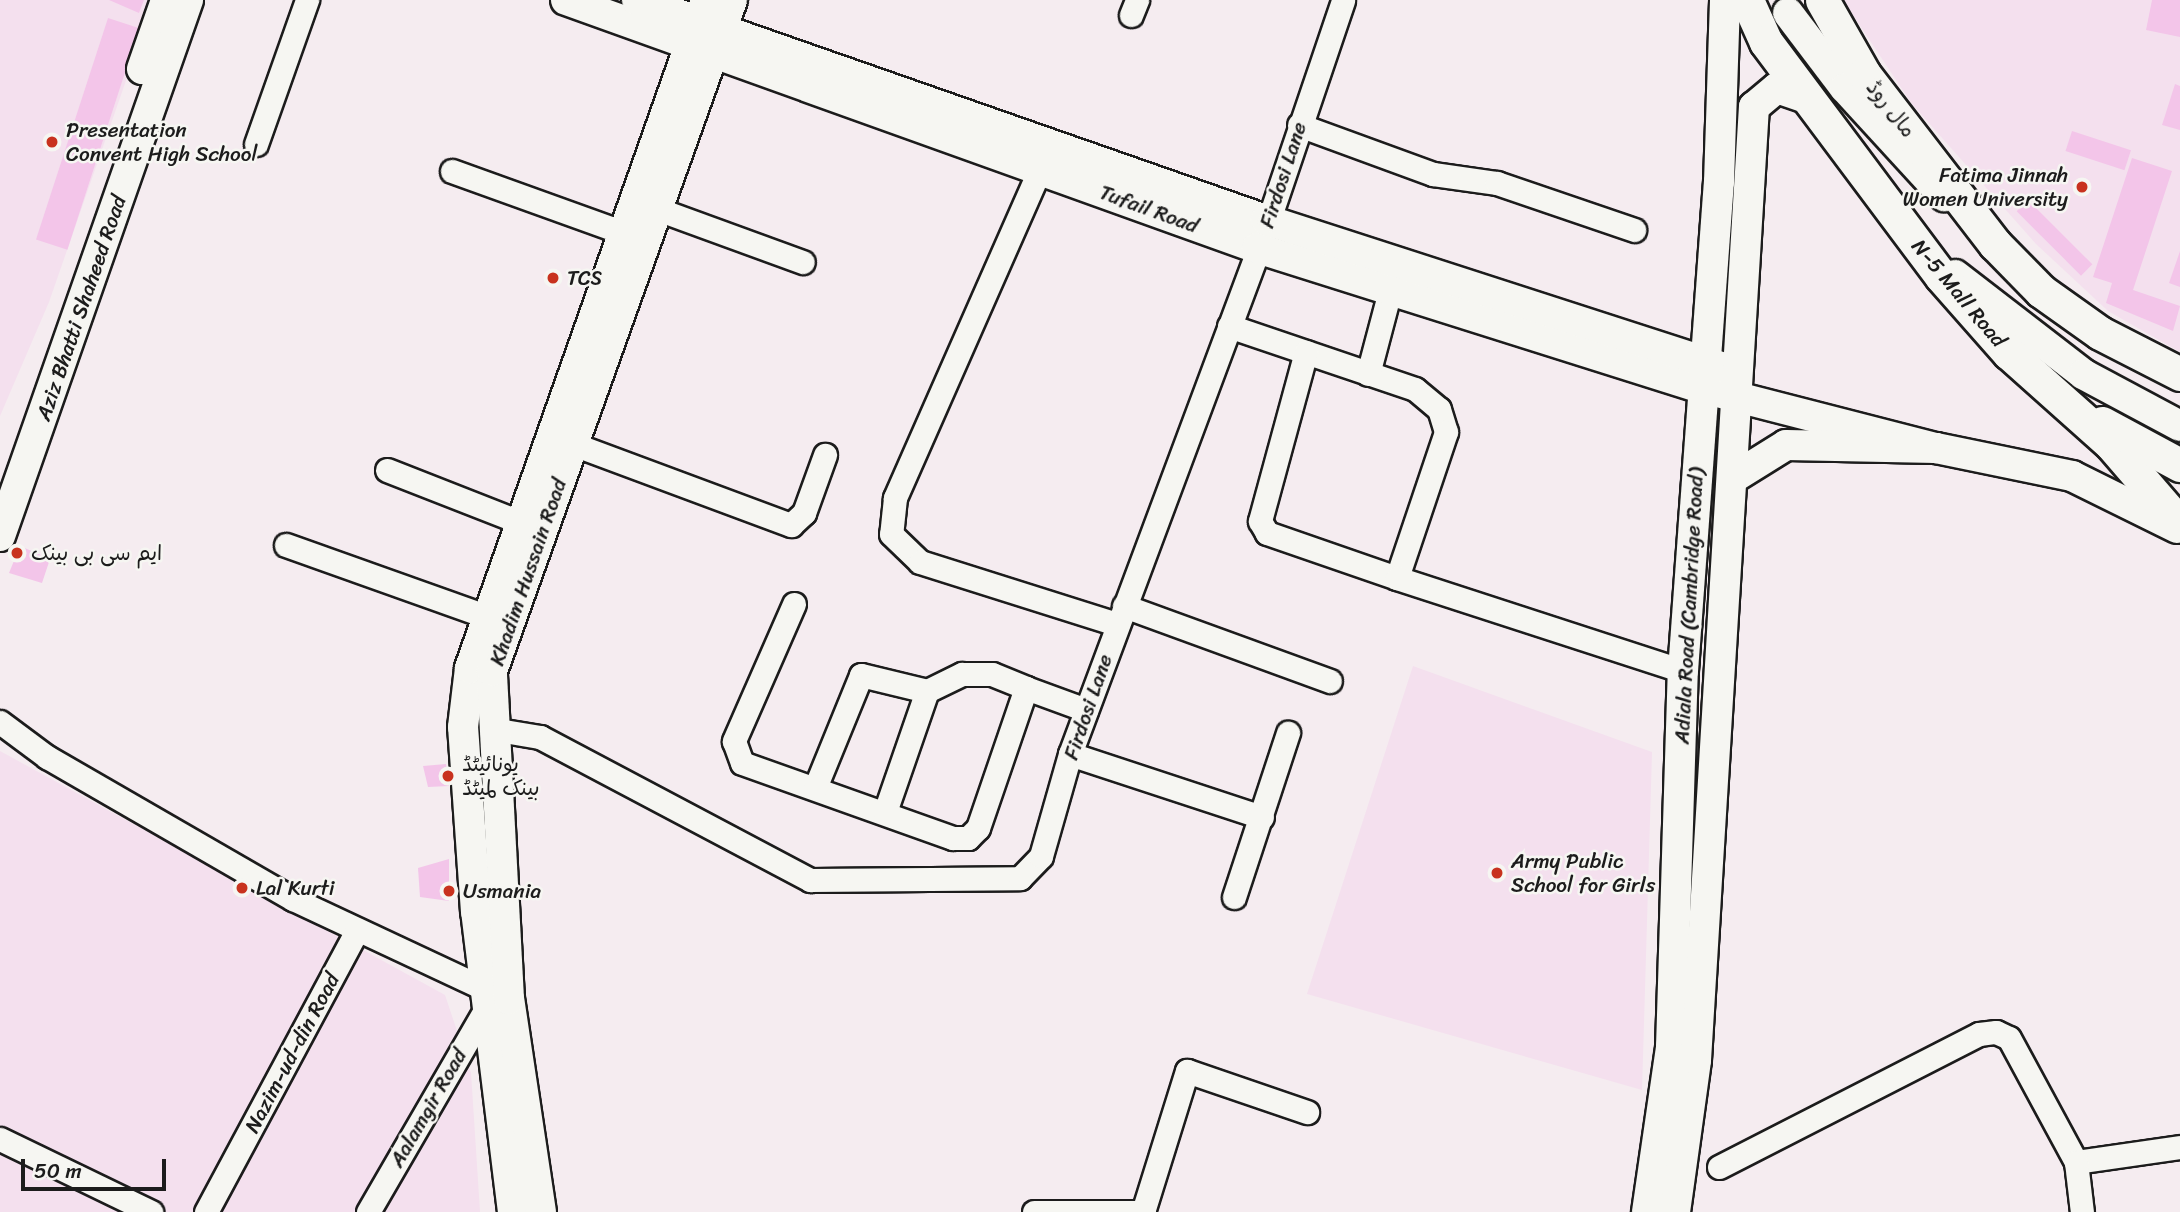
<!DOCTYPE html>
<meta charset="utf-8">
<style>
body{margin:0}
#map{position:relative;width:2180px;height:1212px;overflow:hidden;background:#f5ecf0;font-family:Sriracha,"Playpen Sans Arabic",sans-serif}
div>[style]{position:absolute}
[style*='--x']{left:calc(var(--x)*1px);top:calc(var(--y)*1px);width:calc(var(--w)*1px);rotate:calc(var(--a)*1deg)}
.built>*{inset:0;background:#f4e0ee}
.building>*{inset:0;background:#f3c5e9;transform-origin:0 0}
.roads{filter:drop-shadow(2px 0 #1c1c1c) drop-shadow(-2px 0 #1c1c1c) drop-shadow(0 2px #1c1c1c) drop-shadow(0 -2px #1c1c1c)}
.minor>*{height:23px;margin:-11.5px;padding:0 11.5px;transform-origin:11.5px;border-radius:11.5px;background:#f6f6f2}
.major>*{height:30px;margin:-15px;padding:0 15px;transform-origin:15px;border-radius:15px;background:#f6f6f2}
.highway>*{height:33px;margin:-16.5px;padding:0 16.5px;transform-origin:16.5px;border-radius:16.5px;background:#f6f6f2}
.dots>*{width:19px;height:19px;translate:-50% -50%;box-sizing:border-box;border:4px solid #f6f6f2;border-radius:50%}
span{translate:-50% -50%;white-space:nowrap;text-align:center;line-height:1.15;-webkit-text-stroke:5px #f6f6f2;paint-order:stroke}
.street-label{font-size:21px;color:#1c1c1c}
.poi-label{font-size:21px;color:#1c1c1c}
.left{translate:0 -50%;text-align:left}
.right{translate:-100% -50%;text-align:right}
.scale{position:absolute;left:21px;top:1159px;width:145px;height:32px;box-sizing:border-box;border:4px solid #1c1c1c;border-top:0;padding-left:9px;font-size:21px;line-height:24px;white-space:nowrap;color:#1c1c1c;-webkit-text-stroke:5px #f6f6f2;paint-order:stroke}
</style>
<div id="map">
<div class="built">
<i style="clip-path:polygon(0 0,154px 0,49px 302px,0 416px)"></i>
<i style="clip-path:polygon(1843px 0,2180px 0,2180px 352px,2108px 311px,2036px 244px,1912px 104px)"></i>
<i style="clip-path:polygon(1413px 666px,1652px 752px,1642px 1090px,1307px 994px)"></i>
<i style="clip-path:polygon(0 751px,445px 995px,471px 1073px,480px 1212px,0 1212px)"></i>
</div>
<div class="building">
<i style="clip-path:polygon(109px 0,144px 0,139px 13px)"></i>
<i style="clip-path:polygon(2152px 0,2180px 0,2180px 37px,2146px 30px)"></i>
<i style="left:108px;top:18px;width:33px;height:233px;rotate:18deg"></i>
<i style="clip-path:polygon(2175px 84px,2180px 86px,2180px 130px,2162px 125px)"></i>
<i style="left:2072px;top:131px;width:62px;height:21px;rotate:18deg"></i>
<i style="clip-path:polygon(2132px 158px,2172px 171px,2133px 290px,2180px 306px,2173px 331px,2106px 303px,2112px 283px,2093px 277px)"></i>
<i style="left:2028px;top:200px;width:91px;height:16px;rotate:45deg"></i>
<i style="clip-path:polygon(2180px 251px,2180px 287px,2169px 283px)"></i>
<i style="clip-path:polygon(20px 546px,50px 559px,42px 583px,9px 573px)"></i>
<i style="clip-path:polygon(446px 764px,449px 786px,428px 787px,423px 766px)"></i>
<i style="clip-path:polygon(449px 859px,449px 901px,420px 897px,418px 868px)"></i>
</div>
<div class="roads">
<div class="minor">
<i style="--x:1131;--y:15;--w:16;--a:-68"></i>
<i style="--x:1299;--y:125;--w:143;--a:20.1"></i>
<i style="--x:1433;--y:174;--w:65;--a:8"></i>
<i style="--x:1497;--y:183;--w:145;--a:18.9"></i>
<i style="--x:256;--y:144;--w:153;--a:-70.5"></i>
<i style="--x:1040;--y:169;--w:360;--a:113.8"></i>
<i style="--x:895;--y:498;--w:36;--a:96"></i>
<i style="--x:891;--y:534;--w:40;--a:44"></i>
<i style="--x:920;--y:562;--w:207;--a:17.5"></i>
<i style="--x:452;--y:171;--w:183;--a:19.8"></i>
<i style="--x:657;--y:209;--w:155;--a:20"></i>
<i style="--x:1229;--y:326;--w:196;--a:18.7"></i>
<i style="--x:1415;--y:389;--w:31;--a:40"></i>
<i style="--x:1439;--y:409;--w:24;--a:73"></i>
<i style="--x:1446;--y:432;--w:154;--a:108.6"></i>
<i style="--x:1397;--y:578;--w:138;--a:-160.9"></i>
<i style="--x:1267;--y:533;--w:14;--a:-120"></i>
<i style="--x:1260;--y:521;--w:175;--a:-74.8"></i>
<i style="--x:1368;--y:374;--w:86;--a:-75.2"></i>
<i style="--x:573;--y:444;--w:233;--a:20.4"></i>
<i style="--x:791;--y:525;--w:18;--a:-43"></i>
<i style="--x:804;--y:513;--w:62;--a:-70.1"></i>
<i style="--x:387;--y:470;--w:145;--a:21.4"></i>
<i style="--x:286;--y:545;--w:214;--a:19.6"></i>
<i style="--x:1397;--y:578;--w:301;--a:18"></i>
<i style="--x:794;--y:604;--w:150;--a:113.7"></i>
<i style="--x:734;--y:741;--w:23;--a:70"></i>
<i style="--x:742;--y:763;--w:224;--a:19.6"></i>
<i style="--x:953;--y:838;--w:15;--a:0"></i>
<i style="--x:968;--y:838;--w:14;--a:-45"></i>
<i style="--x:978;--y:828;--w:148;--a:-71.1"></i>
<i style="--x:1026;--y:688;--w:64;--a:20.1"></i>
<i style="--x:1124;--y:606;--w:219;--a:20"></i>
<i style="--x:0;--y:722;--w:59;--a:36.7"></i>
<i style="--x:47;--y:757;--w:284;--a:30"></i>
<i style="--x:293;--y:899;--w:224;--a:25.1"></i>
<i style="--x:492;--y:729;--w:49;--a:9.5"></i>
<i style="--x:540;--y:737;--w:306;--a:27.9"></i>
<i style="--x:810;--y:880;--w:210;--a:-0.5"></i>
<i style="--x:1020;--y:878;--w:30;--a:-46"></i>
<i style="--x:1041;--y:856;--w:106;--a:-74.1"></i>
<i style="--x:1070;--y:754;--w:552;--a:-69.53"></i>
<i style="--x:1263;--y:237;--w:250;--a:-71.3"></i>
<i style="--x:1070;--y:754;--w:202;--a:18.2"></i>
<i style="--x:815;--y:788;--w:122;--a:-67.8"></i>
<i style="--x:861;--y:675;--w:68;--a:13.6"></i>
<i style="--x:927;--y:691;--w:39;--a:-26"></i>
<i style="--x:962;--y:674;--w:30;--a:0"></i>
<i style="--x:992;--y:674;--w:37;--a:22"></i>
<i style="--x:885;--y:812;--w:128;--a:-70.9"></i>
<i style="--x:1234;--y:897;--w:173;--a:-71.8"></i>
<i style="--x:0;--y:1139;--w:168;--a:25.8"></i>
<i style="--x:2076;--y:1162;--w:105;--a:-8.2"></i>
<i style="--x:1719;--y:1167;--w:292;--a:-27.1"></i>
<i style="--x:1979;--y:1034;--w:17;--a:-7"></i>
<i style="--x:1996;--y:1032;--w:14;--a:25"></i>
<i style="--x:2009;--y:1038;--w:141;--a:61.6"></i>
<i style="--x:2076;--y:1162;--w:50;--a:83.2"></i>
<i style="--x:206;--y:1212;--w:320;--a:-61.8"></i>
<i style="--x:368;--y:1212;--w:239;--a:-59.9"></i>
<i style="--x:1034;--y:1212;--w:110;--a:0"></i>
<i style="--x:1143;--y:1212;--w:148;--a:-72.7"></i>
<i style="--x:1187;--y:1071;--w:127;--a:18.9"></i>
</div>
<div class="major">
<i style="--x:566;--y:0;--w:734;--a:19.74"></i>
<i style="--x:1257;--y:248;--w:467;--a:17.5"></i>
<i style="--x:1702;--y:388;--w:242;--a:14.4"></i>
<i style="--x:637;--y:0;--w:666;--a:19.28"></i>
<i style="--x:1266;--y:220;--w:478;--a:17.9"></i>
<i style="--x:1788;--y:13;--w:94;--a:52.8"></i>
<i style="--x:1845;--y:88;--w:147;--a:47.5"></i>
<i style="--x:142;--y:69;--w:73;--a:-70.8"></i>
<i style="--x:1955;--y:275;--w:162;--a:37.7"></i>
<i style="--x:2083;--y:374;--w:110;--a:28.2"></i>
<i style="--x:1733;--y:478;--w:62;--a:-31.9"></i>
<i style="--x:1786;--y:445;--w:150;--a:1.1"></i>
<i style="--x:1936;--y:448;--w:139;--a:11.6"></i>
<i style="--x:2072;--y:476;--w:117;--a:26.3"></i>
<i style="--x:0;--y:536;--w:568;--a:-70.67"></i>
<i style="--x:513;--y:1212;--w:302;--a:-97"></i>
<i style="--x:476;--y:912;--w:185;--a:-94"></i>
<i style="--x:463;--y:727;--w:59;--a:-83.2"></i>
<i style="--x:470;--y:668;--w:708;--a:-70.54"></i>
<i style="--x:541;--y:1212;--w:215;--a:-98.5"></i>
<i style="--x:509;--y:999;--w:328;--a:-93"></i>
<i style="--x:492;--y:671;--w:713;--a:-70.32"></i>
<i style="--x:1647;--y:1212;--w:167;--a:-81.7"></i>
<i style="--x:1671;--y:1047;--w:376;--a:-88.2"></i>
<i style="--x:1683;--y:671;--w:490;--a:-85.8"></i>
<i style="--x:1719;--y:182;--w:182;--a:-88.1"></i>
<i style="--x:1675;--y:1212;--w:153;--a:-82.1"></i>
<i style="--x:1696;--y:1060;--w:955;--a:-86.52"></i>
<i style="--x:1754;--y:107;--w:30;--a:-40"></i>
<i style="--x:1777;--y:88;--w:34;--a:19"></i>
</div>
<div class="highway">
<i style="--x:1747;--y:0;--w:46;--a:65.7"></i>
<i style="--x:1766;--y:42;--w:292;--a:53.2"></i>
<i style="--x:1941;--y:276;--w:103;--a:48.6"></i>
<i style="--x:2009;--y:353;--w:137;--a:41.7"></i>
<i style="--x:2111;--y:444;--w:106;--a:49.2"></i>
<i style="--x:1822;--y:0;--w:85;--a:60.4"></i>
<i style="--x:1864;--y:74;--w:215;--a:52.4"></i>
<i style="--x:1995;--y:244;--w:66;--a:45.6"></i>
<i style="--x:2041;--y:291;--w:72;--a:35.4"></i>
<i style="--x:2100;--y:333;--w:90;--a:27.1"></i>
<i style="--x:2102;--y:423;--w:89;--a:28.3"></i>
</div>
</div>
<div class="dots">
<i style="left:52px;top:142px;background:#c8321e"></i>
<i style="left:2082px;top:187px;background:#c8321e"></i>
<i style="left:553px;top:278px;background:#c8321e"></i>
<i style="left:17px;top:553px;background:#c8321e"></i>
<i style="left:448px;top:776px;background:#c8321e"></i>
<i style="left:1497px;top:873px;background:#c8321e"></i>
<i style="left:242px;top:888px;background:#c8321e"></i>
<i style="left:449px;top:891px;background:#c8321e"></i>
</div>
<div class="street-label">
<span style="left:1891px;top:109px;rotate:52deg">مال روڈ</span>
<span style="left:1283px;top:175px;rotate:-72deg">Firdosi Lane</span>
<span style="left:1149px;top:209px;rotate:20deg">Tufail Road</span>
<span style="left:1959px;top:293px;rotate:50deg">N-5 Mall Road</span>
<span style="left:81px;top:308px;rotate:-71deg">Aziz Bhatti Shaheed Road</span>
<span style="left:528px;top:572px;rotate:-71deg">Khadim Hussain Road</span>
<span style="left:1689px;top:606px;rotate:-87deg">Adiala Road (Cambridge Road)</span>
<span style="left:1088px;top:707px;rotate:-71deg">Firdosi Lane</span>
<span style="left:292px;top:1053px;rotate:-62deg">Nazim-ud-din Road</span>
<span style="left:428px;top:1108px;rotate:-60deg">Aalamgir Road</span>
</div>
<div class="poi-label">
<span class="left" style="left:66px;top:142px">Presentation<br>Convent High School</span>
<span class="right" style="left:2068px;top:187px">Fatima Jinnah<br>Women University</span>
<span class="left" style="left:567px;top:278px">TCS</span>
<span class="left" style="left:31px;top:553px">ایم سی بی بینک</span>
<span class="left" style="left:462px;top:776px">یونائیٹڈ<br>بینک لمیٹڈ</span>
<span class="left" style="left:1511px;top:873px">Army Public<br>School for Girls</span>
<span class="left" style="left:256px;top:888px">Lal Kurti</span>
<span class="left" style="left:463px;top:891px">Usmania</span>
</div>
<div class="scale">50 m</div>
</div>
